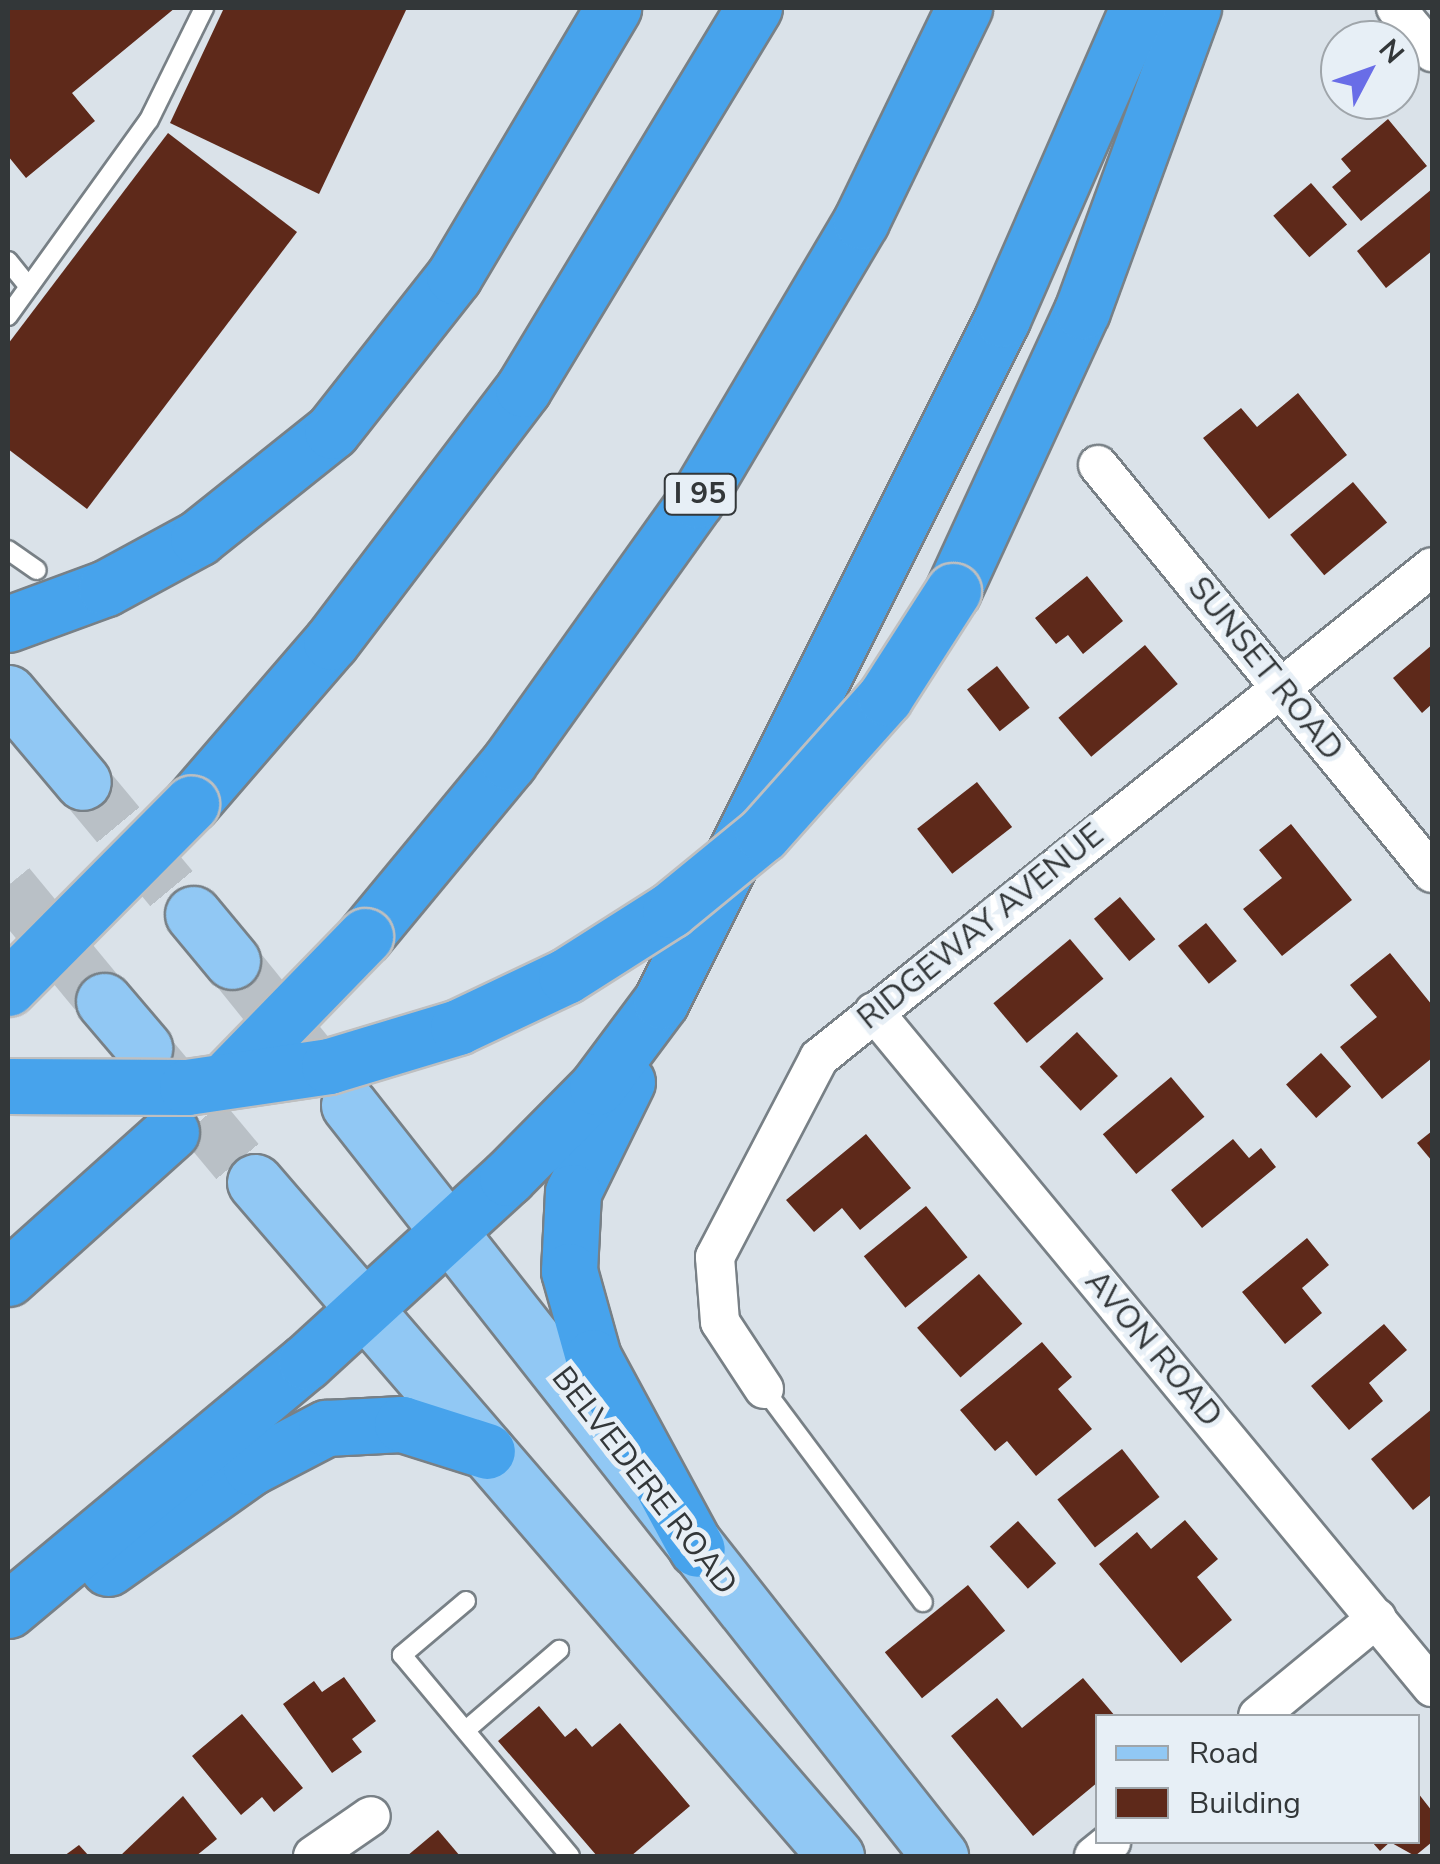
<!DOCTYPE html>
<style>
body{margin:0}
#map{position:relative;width:1440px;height:1864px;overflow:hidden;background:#dae2e9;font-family:"Nunito Sans",sans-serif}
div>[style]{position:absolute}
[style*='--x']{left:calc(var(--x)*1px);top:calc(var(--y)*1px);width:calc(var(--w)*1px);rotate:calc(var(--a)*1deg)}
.building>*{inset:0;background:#5e291a;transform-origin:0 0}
.primary-tunnel>*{height:55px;margin-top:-27.5px;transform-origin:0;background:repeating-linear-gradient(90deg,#b9c0c6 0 55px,transparent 0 83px)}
.roads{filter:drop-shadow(2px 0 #788086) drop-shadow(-2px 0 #788086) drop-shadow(0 2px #788086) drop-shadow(0 -2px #788086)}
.service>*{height:18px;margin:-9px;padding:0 9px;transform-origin:9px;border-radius:9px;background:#fff}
.minor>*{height:38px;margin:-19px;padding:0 19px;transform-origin:19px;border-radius:19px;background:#fff}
.primary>*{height:55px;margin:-27.5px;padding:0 27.5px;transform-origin:27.5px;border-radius:27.5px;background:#91c8f4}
.motorway>*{height:55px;margin:-27.5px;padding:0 27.5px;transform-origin:27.5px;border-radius:27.5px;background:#47a3ec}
.bridges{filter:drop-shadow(2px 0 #bebfc0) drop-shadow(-2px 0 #bebfc0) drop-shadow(0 2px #bebfc0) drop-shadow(0 -2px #bebfc0)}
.motorway-bridge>*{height:55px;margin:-27.5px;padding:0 27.5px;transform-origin:27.5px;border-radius:27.5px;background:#47a3ec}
span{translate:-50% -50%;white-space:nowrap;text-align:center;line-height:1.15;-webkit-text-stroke:10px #e7eff6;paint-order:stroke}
.shield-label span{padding:2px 8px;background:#e7eff6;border:2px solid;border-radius:8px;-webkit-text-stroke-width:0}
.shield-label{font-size:30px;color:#333739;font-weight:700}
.street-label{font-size:32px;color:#333739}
.frame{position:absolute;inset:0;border:10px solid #333739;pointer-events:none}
.legend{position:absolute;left:1095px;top:1714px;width:325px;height:130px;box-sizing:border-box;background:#e7eff6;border:2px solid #9fa5aa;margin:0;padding:12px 18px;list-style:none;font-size:30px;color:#333739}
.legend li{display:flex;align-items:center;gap:20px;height:50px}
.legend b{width:50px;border:2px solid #9fa5aa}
.north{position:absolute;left:1320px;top:20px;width:100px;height:100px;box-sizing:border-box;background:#e7eff6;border:2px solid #9fa5aa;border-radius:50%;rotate:49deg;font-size:28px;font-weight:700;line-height:40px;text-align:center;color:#333739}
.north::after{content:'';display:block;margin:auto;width:35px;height:45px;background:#696de7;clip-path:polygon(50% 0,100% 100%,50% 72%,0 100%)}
</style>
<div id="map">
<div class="building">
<i style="clip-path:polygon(8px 8px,175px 8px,72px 93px,95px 121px,26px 178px,8px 156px)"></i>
<i style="clip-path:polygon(224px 8px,407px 8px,319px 194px,170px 123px)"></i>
<i style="clip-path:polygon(1388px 119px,1427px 166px,1361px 221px,1332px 187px,1351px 171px,1341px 159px)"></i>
<i style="clip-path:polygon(168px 133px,297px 232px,87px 509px,8px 449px,8px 344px)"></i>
<i style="left:1311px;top:183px;width:55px;height:50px;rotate:49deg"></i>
<i style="clip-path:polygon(1432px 189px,1432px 251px,1386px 288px,1357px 251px)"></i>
<i style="clip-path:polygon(1298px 393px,1347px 455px,1269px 519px,1203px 438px,1241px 408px,1257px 427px)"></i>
<i style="left:1353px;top:482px;width:53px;height:82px;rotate:50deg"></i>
<i style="clip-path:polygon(1087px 576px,1123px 621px,1083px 654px,1068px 635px,1056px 644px,1035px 618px)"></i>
<i style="left:1145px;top:645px;width:51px;height:113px;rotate:50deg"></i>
<i style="clip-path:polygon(1432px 645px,1432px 704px,1422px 713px,1393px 678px)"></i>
<i style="left:997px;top:666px;width:53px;height:38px;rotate:52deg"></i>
<i style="left:977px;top:782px;width:57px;height:76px;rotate:52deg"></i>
<i style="clip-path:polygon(1291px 824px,1352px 900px,1282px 956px,1243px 909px,1282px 878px,1259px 850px)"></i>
<i style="left:1120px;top:897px;width:55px;height:34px;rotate:50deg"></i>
<i style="left:1206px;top:923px;width:49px;height:36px;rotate:51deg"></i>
<i style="left:1070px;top:939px;width:52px;height:100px;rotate:50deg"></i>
<i style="clip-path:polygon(1390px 953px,1432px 1005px,1432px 1058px,1382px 1099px,1340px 1047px,1377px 1017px,1350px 985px)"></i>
<i style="left:1077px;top:1032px;width:60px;height:51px;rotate:47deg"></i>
<i style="left:1321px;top:1053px;width:45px;height:47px;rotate:48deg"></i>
<i style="left:1171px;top:1077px;width:52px;height:89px;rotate:50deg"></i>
<i style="clip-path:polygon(1432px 1131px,1432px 1161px,1417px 1143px)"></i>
<i style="clip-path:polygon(866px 1134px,911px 1188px,860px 1230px,842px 1208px,814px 1232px,786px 1200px)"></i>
<i style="clip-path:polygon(1233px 1139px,1249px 1158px,1261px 1148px,1276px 1167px,1202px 1228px,1171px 1190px)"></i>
<i style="left:926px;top:1206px;width:66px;height:80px;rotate:51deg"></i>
<i style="clip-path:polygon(1307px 1238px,1329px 1265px,1302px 1288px,1322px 1313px,1285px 1344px,1242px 1292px)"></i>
<i style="left:979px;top:1274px;width:66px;height:82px;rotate:49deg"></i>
<i style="clip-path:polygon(1384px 1324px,1407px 1350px,1369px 1383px,1383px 1401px,1349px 1430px,1311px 1386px)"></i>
<i style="clip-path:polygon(1042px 1342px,1072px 1377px,1058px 1389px,1092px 1429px,1036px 1476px,1007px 1441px,995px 1451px,960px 1410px)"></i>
<i style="clip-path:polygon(1432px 1409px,1432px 1494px,1413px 1510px,1371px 1459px)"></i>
<i style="left:1122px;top:1449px;width:61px;height:82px;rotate:52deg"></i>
<i style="clip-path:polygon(1185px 1520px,1218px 1559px,1197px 1577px,1232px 1620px,1181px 1663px,1099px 1564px,1137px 1532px,1151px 1549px)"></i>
<i style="left:1018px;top:1521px;width:57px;height:38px;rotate:48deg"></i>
<i style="left:968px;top:1585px;width:59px;height:107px;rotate:51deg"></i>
<i style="clip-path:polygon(344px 1677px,376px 1721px,352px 1739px,362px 1752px,332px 1773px,283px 1704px,314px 1681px,322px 1692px)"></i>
<i style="clip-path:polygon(1083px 1678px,1115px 1716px,1098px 1716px,1098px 1782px,1033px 1836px,951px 1736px,997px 1698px,1022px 1728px)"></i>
<i style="clip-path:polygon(539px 1706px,565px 1737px,576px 1728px,592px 1747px,620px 1723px,690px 1806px,631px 1856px,597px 1856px,498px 1741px)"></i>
<i style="clip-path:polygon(242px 1714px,303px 1788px,274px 1812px,262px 1797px,241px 1815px,192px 1756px)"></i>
<i style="clip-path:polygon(1418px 1793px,1432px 1811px,1432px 1842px,1415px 1856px,1390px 1842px,1380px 1851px,1372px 1842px,1418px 1842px)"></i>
<i style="clip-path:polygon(183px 1796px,217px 1839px,196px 1856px,120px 1856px)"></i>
<i style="clip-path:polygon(438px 1830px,460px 1856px,407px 1856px)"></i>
<i style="clip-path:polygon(79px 1845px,89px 1856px,64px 1856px)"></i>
</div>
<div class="primary-tunnel">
<i style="--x:83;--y:782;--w:172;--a:50.2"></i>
<i style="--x:8;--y:885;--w:151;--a:50.4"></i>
<i style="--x:232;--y:961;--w:127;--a:51.1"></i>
<i style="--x:149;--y:1055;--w:165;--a:50.2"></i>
</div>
<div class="roads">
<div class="service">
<i style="--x:8;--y:261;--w:33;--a:51"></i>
<i style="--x:8;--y:316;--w:241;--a:-54.3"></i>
<i style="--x:149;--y:120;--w:125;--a:-63.8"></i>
<i style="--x:8;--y:550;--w:35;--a:35"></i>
<i style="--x:764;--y:1389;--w:266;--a:53.3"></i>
<i style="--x:466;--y:1601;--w:84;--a:139.8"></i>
<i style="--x:402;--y:1655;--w:262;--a:50.1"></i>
<i style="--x:466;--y:1730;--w:123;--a:-40.7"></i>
</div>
<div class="minor">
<i style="--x:1396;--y:8;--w:57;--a:50.7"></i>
<i style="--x:1098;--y:465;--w:527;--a:50.7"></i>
<i style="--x:874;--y:1012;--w:876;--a:50.42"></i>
<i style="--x:764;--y:1389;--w:80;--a:-123.3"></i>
<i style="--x:720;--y:1322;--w:65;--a:-94.4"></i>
<i style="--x:715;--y:1257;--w:225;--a:-62.4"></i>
<i style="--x:819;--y:1058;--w:785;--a:-38.69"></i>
<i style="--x:1258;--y:1716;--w:154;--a:-39.5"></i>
<i style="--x:313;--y:1856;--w:70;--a:-34.6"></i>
<i style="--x:1094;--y:1856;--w:22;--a:-39"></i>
</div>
<div class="primary">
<i style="--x:8;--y:693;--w:116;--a:49.9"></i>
<i style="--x:193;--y:914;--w:61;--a:50.3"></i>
<i style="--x:104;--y:1001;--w:62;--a:49.6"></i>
<i style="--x:349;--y:1105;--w:956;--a:51.8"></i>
<i style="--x:255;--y:1182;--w:890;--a:49.24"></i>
</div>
<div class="motorway">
<i style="--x:953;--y:591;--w:308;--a:-65.3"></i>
<i style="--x:1082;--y:311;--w:323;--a:-69.9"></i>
<i style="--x:8;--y:624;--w:104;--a:-20.2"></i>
<i style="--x:106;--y:588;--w:105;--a:-28.5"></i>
<i style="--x:198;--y:538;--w:171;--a:-38.6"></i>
<i style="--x:332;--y:431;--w:197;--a:-51.8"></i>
<i style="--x:454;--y:276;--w:312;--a:-59.3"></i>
<i style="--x:191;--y:804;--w:214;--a:-49.2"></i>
<i style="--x:331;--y:642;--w:318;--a:-52.8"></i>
<i style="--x:523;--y:389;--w:446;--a:-58.8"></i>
<i style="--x:365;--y:936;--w:226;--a:-50.4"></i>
<i style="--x:509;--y:762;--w:322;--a:-54.5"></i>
<i style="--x:696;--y:500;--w:324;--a:-59.4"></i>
<i style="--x:861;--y:221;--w:237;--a:-64.2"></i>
<i style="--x:627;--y:1082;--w:123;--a:116.1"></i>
<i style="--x:573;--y:1192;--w:79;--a:92.9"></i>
<i style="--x:569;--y:1271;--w:89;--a:74.4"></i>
<i style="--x:593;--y:1357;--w:218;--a:61.6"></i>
<i style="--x:8;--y:1278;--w:219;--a:-41.9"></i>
<i style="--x:108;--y:1568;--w:175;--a:-35.2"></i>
<i style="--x:251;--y:1467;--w:85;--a:-27.5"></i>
<i style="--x:326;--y:1428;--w:76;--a:-3"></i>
<i style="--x:402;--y:1424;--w:89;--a:17.6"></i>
<i style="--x:8;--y:1610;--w:388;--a:-39.8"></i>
<i style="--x:306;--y:1362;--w:273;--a:-42.5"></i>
<i style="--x:507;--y:1178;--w:128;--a:-45.3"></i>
<i style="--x:597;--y:1087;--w:107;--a:-53.3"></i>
<i style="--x:661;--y:1001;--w:762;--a:-63.43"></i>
<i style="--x:1002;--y:319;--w:339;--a:-66.4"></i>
</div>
</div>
<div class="bridges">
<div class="motorway-bridge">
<i style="--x:8;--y:988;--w:260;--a:-45.2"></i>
<i style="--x:232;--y:1073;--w:191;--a:-45.8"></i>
<i style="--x:8;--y:1086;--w:179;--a:0.3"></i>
<i style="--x:187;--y:1087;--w:144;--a:-8.4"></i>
<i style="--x:329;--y:1066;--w:135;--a:-16.8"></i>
<i style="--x:458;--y:1027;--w:119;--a:-25.3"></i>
<i style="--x:566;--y:976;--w:123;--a:-32.4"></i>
<i style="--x:670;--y:910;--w:120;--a:-39.3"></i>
<i style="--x:763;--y:834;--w:183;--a:-48.3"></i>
<i style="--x:885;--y:697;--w:126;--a:-57.3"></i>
</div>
</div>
<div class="shield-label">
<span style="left:700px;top:494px">I 95</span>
</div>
<div class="street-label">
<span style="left:1265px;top:669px;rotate:51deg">SUNSET ROAD</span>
<span style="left:981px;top:927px;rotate:-39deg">RIDGEWAY AVENUE</span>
<span style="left:1153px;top:1349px;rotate:50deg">AVON ROAD</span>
<span style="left:644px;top:1481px;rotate:52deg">BELVEDERE ROAD</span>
</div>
<div class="frame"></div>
<ul class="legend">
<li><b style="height:12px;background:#91c8f4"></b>Road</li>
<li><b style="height:28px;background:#5e291a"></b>Building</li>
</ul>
<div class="north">N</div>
</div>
